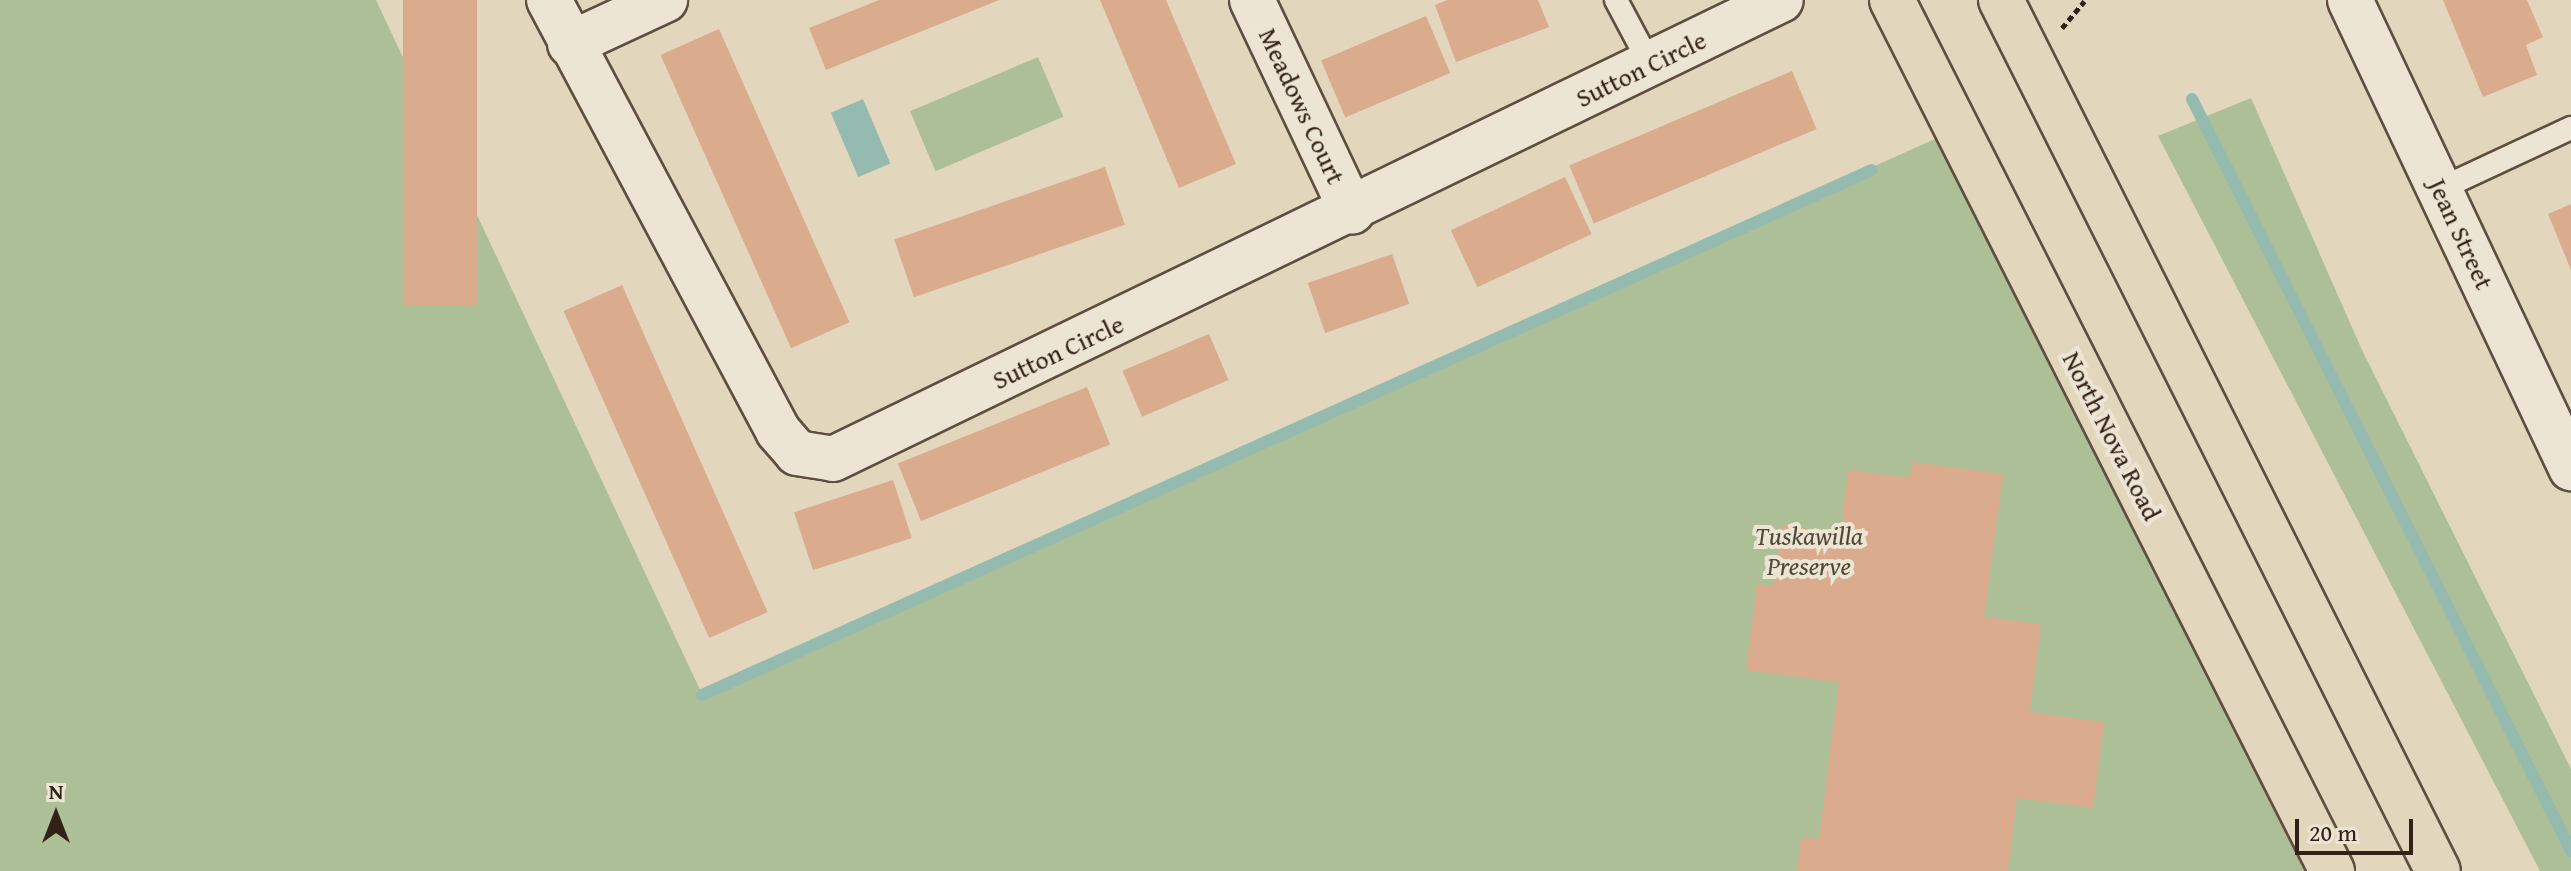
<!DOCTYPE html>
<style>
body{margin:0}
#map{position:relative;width:2571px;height:871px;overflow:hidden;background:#e2d7bd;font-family:"Gentium Book Plus",serif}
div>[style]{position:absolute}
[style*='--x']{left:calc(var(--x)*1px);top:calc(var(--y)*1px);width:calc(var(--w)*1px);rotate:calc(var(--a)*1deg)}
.green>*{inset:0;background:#adbf96;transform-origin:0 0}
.water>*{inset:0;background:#95bab0;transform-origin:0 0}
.stream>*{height:12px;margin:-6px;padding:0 6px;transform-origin:6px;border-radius:6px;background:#95bab0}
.building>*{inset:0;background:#dbab8e;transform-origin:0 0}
.path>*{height:5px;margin-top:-2.5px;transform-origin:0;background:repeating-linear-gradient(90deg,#332017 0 6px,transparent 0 10px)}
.roads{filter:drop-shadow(2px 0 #5f4e40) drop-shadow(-2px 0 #5f4e40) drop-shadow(0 2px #5f4e40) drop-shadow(0 -2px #5f4e40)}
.service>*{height:22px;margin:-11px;padding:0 11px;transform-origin:11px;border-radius:11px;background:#ece5d4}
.minor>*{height:44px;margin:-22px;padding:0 22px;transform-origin:22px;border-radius:22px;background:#ece5d4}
.primary>*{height:44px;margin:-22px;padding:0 22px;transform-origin:22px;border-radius:22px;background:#e2d7bd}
span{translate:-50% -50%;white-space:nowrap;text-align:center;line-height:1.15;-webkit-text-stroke:8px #ece5d4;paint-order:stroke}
.street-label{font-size:26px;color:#332017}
.park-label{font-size:26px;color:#524837;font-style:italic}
.north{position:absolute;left:16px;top:775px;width:80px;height:80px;-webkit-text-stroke:6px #ece5d4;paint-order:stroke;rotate:0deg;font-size:22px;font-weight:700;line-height:32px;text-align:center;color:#332017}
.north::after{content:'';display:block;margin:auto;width:28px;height:36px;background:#332017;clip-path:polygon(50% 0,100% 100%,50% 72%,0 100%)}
.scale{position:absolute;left:2295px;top:819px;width:118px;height:36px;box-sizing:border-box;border:4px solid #332017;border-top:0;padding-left:10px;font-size:24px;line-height:28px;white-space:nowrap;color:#332017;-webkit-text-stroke:6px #ece5d4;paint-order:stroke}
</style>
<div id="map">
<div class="green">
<i style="clip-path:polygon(0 0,376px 0,702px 694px,1957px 129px,2332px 871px,0 871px)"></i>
<i style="left:1038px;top:57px;width:65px;height:139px;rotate:67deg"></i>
<i style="clip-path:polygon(2251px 98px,2362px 350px,2571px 769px,2571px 871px,2540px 871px,2158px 136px)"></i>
</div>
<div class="water">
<i style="left:863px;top:99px;width:70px;height:35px;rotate:67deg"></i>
</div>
<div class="stream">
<i style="--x:2192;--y:99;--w:842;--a:63.25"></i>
<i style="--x:702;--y:695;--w:1282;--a:-24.17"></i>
</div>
<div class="building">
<i style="left:403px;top:0;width:74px;height:305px"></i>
<i style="clip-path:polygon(879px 0,999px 0,826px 70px,809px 28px)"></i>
<i style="clip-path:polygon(1100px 0,1166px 0,1236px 164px,1179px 188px)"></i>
<i style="clip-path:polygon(1447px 0,1538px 0,1549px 27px,1456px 62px,1435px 5px)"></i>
<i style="clip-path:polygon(2443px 0,2527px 0,2543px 37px,2526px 45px,2537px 75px,2483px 97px)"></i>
<i style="left:1426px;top:16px;width:62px;height:114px;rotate:67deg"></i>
<i style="left:719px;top:29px;width:321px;height:64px;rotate:66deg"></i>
<i style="left:1792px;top:71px;width:63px;height:242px;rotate:67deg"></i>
<i style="left:1105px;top:167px;width:61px;height:223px;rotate:71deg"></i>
<i style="left:1565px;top:177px;width:63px;height:126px;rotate:65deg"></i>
<i style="clip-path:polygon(2571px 204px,2571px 270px,2548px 214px)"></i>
<i style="left:1392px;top:254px;width:53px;height:89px;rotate:71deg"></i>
<i style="left:622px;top:285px;width:358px;height:64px;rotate:66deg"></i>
<i style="left:1209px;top:334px;width:50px;height:94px;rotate:67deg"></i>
<i style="left:1087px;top:387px;width:62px;height:204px;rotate:68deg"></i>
<i style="clip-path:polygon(1912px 462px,2003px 474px,1984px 617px,2041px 624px,2030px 712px,2104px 722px,2093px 808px,2017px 798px,2008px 871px,1797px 871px,1801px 837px,1819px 839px,1839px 682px,1746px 670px,1757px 584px,1774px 586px,1782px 525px,1841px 533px,1848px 470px,1910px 478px)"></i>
<i style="left:893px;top:480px;width:61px;height:104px;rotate:72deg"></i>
</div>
<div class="path">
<i style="--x:2062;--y:28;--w:35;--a:-50"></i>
</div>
<div class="roads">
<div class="service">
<i style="--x:1616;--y:0;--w:72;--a:62"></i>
<i style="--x:2440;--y:189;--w:145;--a:-25"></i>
</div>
<div class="minor">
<i style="--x:549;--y:0;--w:488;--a:62"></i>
<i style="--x:778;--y:431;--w:29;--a:49"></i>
<i style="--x:797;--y:453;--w:36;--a:9"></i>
<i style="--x:833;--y:459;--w:1053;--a:-25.84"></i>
<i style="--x:1252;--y:0;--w:234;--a:64.7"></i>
<i style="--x:2350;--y:0;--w:518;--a:64.72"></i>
<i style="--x:570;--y:44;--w:105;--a:-24.9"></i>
</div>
<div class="primary">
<i style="--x:1892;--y:0;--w:976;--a:63.2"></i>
<i style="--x:2001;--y:0;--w:974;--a:63.36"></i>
</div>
</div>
<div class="street-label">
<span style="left:1641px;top:69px;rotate:-26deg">Sutton Circle</span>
<span style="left:1302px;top:106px;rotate:65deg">Meadows Court</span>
<span style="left:2461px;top:234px;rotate:65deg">Jean Street</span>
<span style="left:1058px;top:352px;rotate:-25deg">Sutton Circle</span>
<span style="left:2112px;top:436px;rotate:63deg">North Nova Road</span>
</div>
<div class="park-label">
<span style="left:1809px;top:551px">Tuskawilla<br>Preserve</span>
</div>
<div class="north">N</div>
<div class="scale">20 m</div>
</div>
